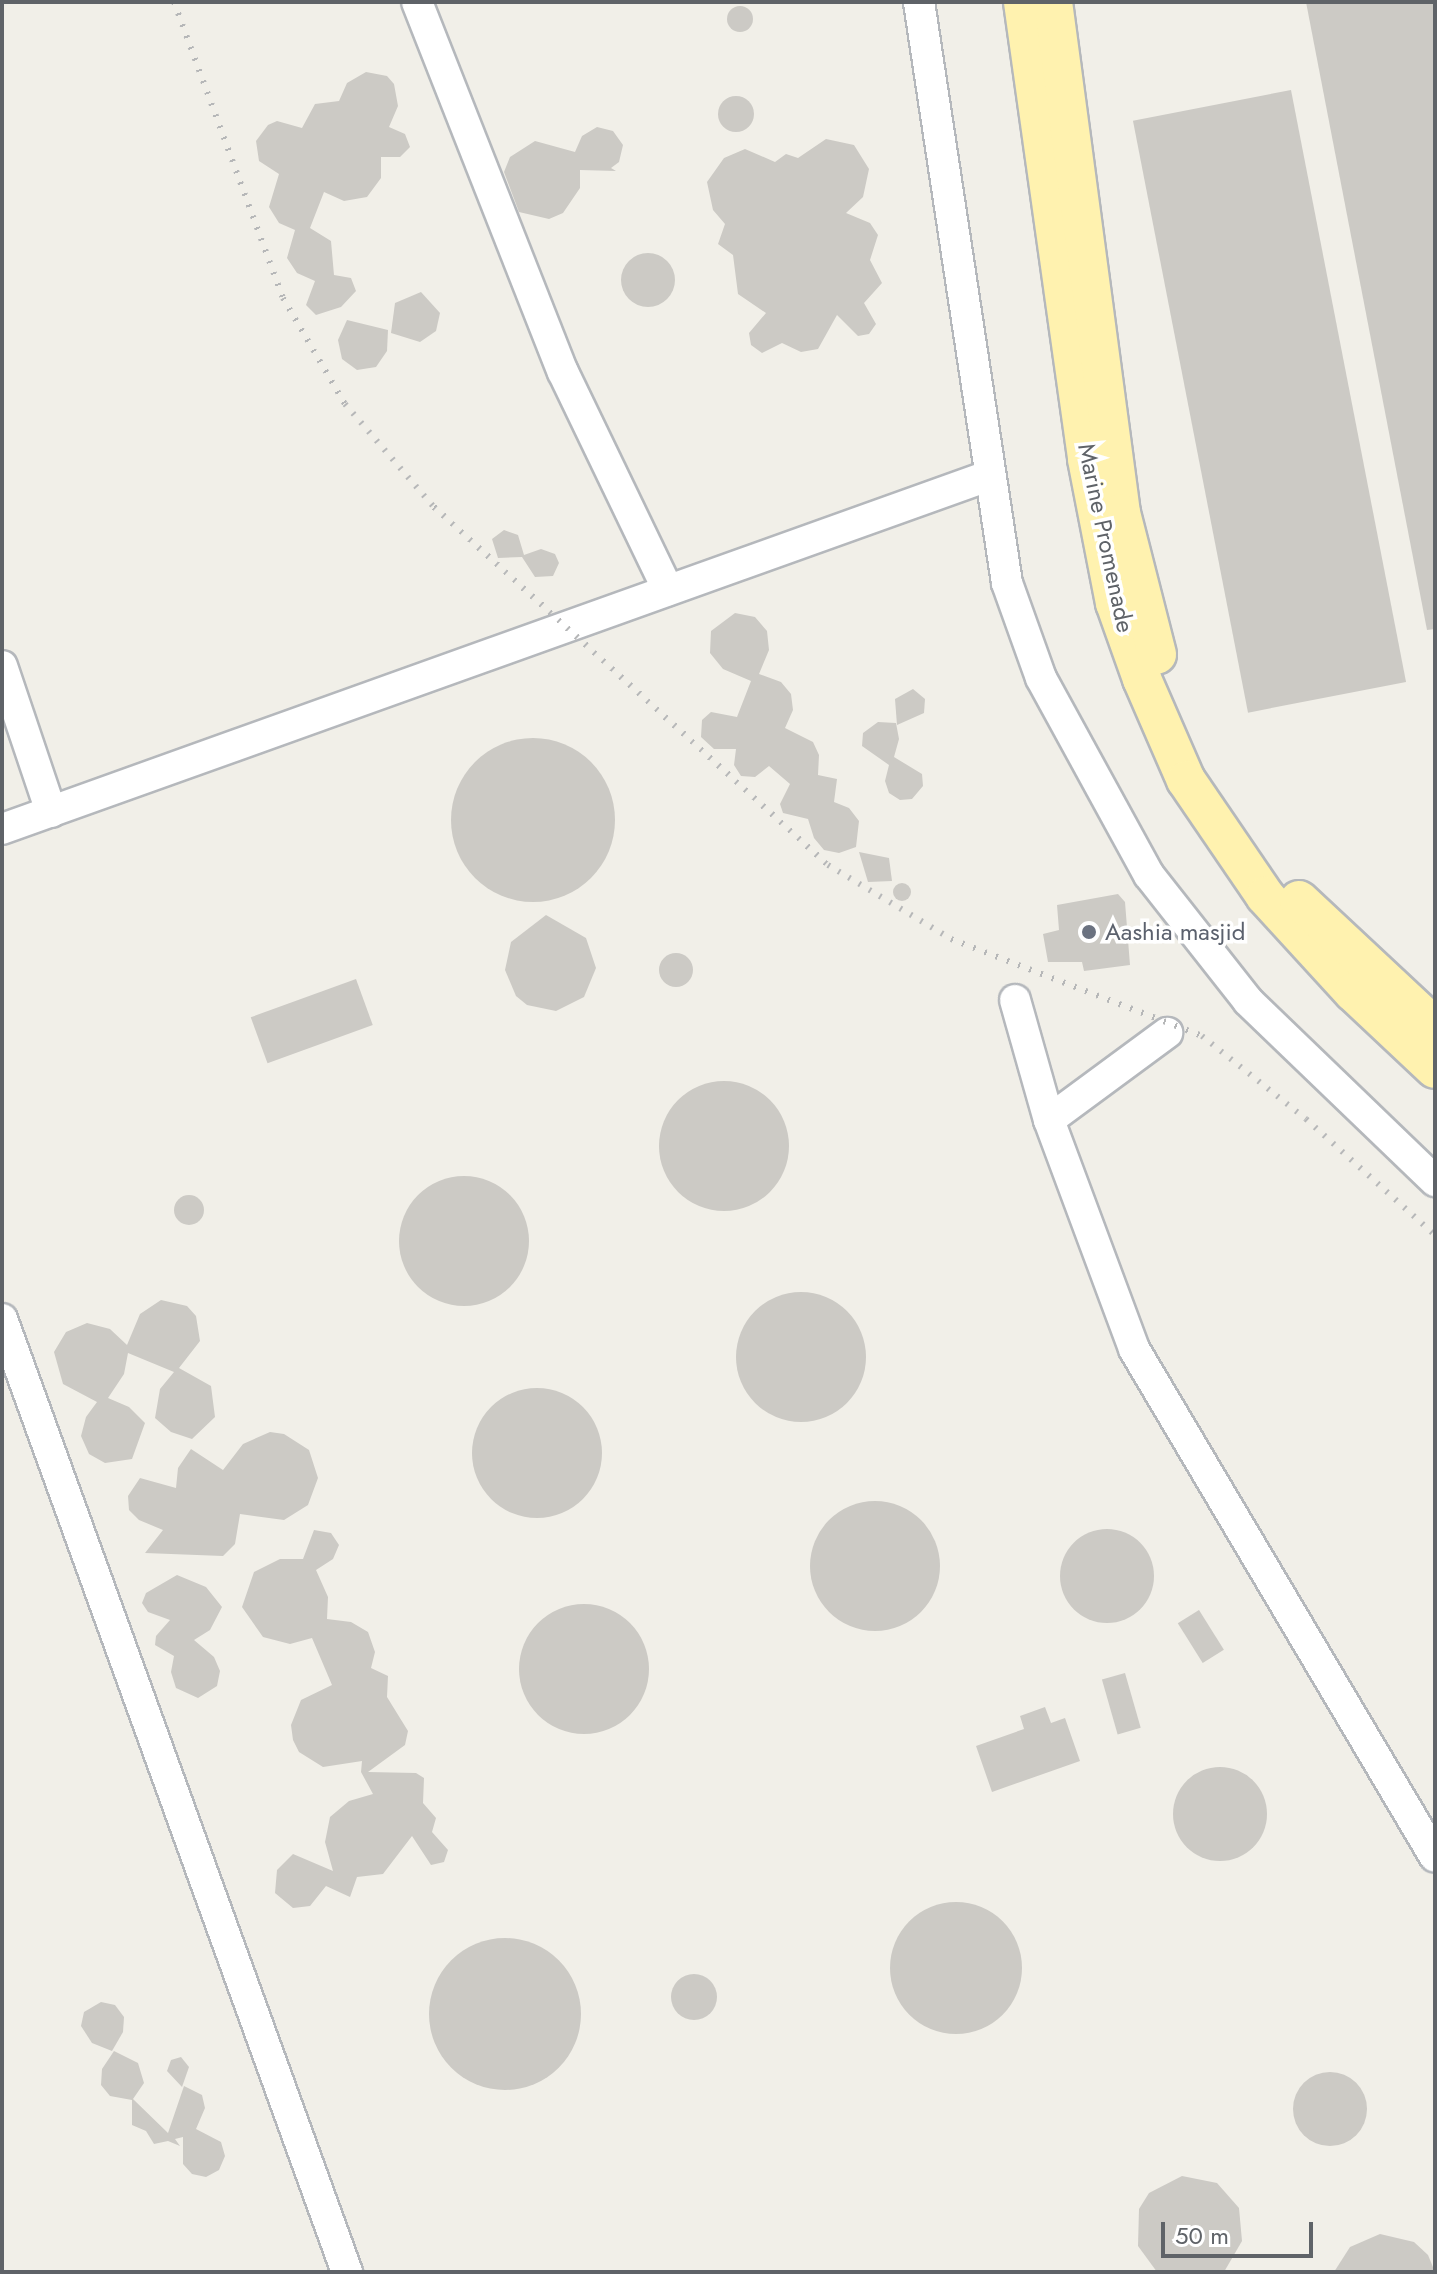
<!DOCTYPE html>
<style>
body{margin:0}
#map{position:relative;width:1437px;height:2274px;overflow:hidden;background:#f1efe8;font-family:Jost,sans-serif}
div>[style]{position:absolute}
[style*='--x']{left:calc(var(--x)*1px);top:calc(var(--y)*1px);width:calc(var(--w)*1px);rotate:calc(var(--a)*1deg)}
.building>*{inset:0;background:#cccac5;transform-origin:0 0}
.round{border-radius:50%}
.roads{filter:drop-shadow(2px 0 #b5b8bc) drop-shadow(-2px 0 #b5b8bc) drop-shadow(0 2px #b5b8bc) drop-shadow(0 -2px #b5b8bc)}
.minor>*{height:30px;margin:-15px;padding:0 15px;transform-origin:15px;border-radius:15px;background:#fff}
.major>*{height:38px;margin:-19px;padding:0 19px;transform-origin:19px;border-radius:19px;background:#fff2af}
.rail>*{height:6px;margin-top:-3px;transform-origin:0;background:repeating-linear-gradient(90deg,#b6b7b8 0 2px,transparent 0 12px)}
.dots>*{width:22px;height:22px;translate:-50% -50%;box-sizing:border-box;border:4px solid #fff;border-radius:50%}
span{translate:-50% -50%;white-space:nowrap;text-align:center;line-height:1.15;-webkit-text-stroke:7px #fff;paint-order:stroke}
.street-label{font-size:24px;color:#5f6368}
.worship-label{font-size:24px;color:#5b616d}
.left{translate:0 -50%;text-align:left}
.frame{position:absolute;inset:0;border:4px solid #5f6368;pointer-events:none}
.scale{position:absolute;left:1161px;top:2222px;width:152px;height:36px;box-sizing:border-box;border:4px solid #5f6368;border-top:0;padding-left:10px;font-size:24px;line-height:28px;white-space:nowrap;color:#5f6368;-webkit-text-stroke:6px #fff;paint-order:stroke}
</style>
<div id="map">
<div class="building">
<i style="clip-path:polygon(1306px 2px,1435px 2px,1435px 629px,1427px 630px)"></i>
<i class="round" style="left:727px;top:6px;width:26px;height:26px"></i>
<i style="clip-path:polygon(366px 72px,387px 76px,394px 84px,398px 106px,389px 127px,405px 134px,410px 147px,400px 157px,381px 157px,381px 178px,367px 197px,344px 201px,324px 192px,310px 228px,331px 241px,334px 275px,351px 278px,356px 291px,341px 307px,316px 315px,306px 305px,315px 281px,297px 273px,287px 258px,295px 230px,279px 223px,269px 207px,279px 174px,259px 161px,256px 141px,268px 125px,277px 121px,302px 128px,315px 104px,339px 101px,347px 83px)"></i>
<i style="left:1291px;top:90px;width:603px;height:161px;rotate:79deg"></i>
<i class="round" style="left:718px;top:96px;width:36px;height:36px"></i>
<i style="clip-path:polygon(597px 127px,613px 131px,623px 145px,619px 162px,611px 168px,616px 171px,580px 170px,580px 188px,563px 213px,549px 219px,519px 212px,504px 172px,510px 157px,535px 141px,575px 152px,582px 136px)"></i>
<i style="clip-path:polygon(826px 139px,854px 145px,869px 169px,863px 197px,846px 213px,870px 223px,878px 235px,870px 260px,882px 283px,864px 303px,876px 324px,869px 334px,858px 336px,837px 315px,818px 349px,801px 352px,782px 343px,762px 353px,751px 345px,749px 333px,766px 313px,738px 294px,733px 255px,718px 244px,725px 224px,713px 210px,707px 182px,724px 158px,745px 149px,775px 162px,786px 154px,798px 158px)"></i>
<i class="round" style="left:621px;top:253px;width:54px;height:54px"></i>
<i style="clip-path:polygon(421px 292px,440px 313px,436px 331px,420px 342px,391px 333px,395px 303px)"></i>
<i style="clip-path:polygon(347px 320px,388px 330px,387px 351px,376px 367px,357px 370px,342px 359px,338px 340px)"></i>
<i style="clip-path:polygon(504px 530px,518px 535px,524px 555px,541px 549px,555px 554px,559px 563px,553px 576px,535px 577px,522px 557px,498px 558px,492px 539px)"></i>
<i style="clip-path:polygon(735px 613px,755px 617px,767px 631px,769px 650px,759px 674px,781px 682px,791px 694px,793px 710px,785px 728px,813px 742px,819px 755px,818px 775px,837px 779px,834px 802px,849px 808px,859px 821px,856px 847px,839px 853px,824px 850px,814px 838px,808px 819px,783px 813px,780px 804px,790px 784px,769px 766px,755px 777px,741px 776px,734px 765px,736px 749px,714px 749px,701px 737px,702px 720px,711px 712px,737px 717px,751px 681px,723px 669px,710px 653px,711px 631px)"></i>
<i style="clip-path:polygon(913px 689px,925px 699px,924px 713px,897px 725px,895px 699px)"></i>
<i style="clip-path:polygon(878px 722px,896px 723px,899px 739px,894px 757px,922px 774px,923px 786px,912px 799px,900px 800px,889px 793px,885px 781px,889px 765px,862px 746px,863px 733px)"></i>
<i class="round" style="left:451px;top:738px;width:164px;height:164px"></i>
<i style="clip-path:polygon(859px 852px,889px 858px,892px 881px,868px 882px)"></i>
<i class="round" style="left:893px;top:883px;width:18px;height:18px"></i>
<i style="clip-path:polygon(1118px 894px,1125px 902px,1130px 965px,1084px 971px,1082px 962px,1048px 962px,1043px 934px,1059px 930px,1057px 905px)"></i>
<i style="clip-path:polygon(546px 915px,586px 938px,596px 968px,584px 997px,556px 1011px,527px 1005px,516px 996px,505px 970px,511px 942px)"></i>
<i class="round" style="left:659px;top:953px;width:34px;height:34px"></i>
<i style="left:356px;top:979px;width:49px;height:112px;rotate:70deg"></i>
<i class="round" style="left:659px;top:1081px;width:130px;height:130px"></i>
<i class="round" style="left:399px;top:1176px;width:130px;height:130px"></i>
<i class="round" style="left:174px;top:1195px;width:30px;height:30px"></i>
<i class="round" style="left:736px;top:1292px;width:130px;height:130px"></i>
<i style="clip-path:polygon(161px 1300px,187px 1306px,196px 1316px,200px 1341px,179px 1368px,211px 1386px,215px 1417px,192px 1439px,171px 1432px,155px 1418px,160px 1389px,174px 1372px,128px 1353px,124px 1374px,108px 1398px,129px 1407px,145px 1423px,132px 1459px,105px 1463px,89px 1454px,81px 1436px,86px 1417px,97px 1402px,63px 1384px,54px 1352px,66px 1332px,87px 1323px,110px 1329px,127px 1345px,140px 1314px)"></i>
<i class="round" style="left:472px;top:1388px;width:130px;height:130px"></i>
<i style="clip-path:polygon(270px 1432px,284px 1434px,309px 1450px,318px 1478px,308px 1505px,284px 1520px,240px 1514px,235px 1544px,223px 1556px,145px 1553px,163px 1530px,139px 1520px,129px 1510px,128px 1496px,140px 1478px,176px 1488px,178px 1468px,191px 1449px,223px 1470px,243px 1444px)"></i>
<i class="round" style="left:810px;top:1501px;width:130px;height:130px"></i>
<i class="round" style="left:1060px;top:1529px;width:94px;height:94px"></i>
<i style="clip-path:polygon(314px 1530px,331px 1533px,339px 1545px,333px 1559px,316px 1570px,328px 1597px,327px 1619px,351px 1622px,368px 1632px,375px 1652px,371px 1668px,388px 1676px,387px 1697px,408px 1731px,405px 1745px,368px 1772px,416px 1773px,424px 1778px,423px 1803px,436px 1818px,432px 1832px,448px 1850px,444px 1862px,431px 1865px,412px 1836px,383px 1874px,357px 1877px,350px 1897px,326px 1886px,310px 1906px,293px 1908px,275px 1893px,277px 1870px,293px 1854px,333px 1871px,325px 1842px,330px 1817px,349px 1801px,373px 1794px,361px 1772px,362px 1761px,323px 1767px,299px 1752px,293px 1740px,291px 1725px,301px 1700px,332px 1685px,312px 1638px,290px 1644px,263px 1637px,242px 1607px,254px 1572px,280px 1559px,303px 1559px)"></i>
<i style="clip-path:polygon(177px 1575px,206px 1587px,222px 1607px,210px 1630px,194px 1640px,214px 1657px,220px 1671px,217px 1686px,198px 1698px,176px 1688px,171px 1672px,174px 1656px,155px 1645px,156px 1636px,170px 1620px,148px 1612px,142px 1603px,146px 1593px)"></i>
<i class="round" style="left:519px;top:1604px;width:130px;height:130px"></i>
<i style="left:1199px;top:1610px;width:47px;height:25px;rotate:58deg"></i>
<i style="left:1125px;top:1673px;width:57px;height:24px;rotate:74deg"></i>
<i style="clip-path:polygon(1045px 1707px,1051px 1723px,1065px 1718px,1080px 1761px,992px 1792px,976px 1746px,1024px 1729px,1020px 1716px)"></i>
<i class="round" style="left:1173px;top:1767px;width:94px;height:94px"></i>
<i class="round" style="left:890px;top:1902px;width:132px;height:132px"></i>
<i class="round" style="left:429px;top:1938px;width:152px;height:152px"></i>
<i class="round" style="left:671px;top:1974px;width:46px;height:46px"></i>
<i style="clip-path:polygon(101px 2002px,115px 2005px,124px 2017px,123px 2032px,112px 2051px,92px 2043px,81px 2026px,84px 2012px)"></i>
<i style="clip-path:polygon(114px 2051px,138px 2063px,144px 2083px,133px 2099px,168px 2133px,184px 2086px,202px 2095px,205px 2108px,196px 2129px,221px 2142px,225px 2156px,219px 2170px,206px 2177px,192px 2174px,183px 2164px,183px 2137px,175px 2139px,180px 2146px,168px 2141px,154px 2144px,146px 2131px,132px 2125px,132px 2100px,110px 2096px,101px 2085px,102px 2069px)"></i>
<i style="clip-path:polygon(181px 2057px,189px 2067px,182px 2087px,167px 2071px,171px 2060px)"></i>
<i class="round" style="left:1293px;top:2072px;width:74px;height:74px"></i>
<i style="clip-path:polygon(1182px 2176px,1217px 2183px,1239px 2208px,1242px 2241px,1224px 2272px,1157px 2272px,1138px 2246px,1139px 2209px,1149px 2193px)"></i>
<i style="clip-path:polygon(1380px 2234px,1414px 2242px,1428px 2255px,1435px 2272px,1334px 2272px,1350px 2247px)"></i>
</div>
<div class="roads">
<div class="minor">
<i style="--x:417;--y:2;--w:398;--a:68.5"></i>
<i style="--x:563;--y:372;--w:242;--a:64.3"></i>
<i style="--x:919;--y:2;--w:588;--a:81.39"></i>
<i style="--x:1007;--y:583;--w:101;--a:70.3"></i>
<i style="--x:1041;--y:678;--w:225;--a:61.3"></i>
<i style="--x:1149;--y:875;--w:160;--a:51.8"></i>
<i style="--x:1248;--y:1001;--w:260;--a:43.9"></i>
<i style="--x:2;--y:666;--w:154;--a:71.4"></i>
<i style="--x:2;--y:829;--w:1047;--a:-19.7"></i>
<i style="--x:1015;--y:1000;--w:125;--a:74.2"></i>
<i style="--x:1049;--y:1120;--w:244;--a:69.6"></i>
<i style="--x:1134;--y:1349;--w:590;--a:59.35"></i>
<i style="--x:1049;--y:1120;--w:147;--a:-36.4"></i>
<i style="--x:2;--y:1319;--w:1014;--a:70.1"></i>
</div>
<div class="major">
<i style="--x:1023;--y:2;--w:461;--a:82"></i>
<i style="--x:1087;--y:459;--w:147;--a:79"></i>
<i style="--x:1115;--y:603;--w:81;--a:70.4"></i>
<i style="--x:1142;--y:679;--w:110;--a:66.5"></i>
<i style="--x:1186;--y:780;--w:140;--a:55.7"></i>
<i style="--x:1265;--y:896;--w:130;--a:47.5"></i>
<i style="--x:1353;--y:992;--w:112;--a:43.2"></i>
<i style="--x:1053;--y:2;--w:516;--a:82.42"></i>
<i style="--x:1121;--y:513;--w:146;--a:75.7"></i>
<i style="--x:1299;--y:900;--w:186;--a:43"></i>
</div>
</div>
<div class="rail">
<i style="--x:174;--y:2;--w:315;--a:69.8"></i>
<i style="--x:283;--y:298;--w:123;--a:59.7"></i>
<i style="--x:345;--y:404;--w:136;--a:49.2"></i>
<i style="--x:434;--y:507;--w:532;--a:42.26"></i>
<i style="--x:828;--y:865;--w:144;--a:31"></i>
<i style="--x:951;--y:939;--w:269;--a:21.1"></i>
<i style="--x:1202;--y:1036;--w:133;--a:38.6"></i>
<i style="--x:1306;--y:1119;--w:173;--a:42"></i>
</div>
<div class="dots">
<i style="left:1089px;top:932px;background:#6b7280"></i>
</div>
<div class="street-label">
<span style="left:1106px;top:538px;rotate:78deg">Marine Promenade</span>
</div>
<div class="worship-label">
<span class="left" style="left:1105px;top:932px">Aashia masjid</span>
</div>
<div class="frame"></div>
<div class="scale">50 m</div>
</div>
